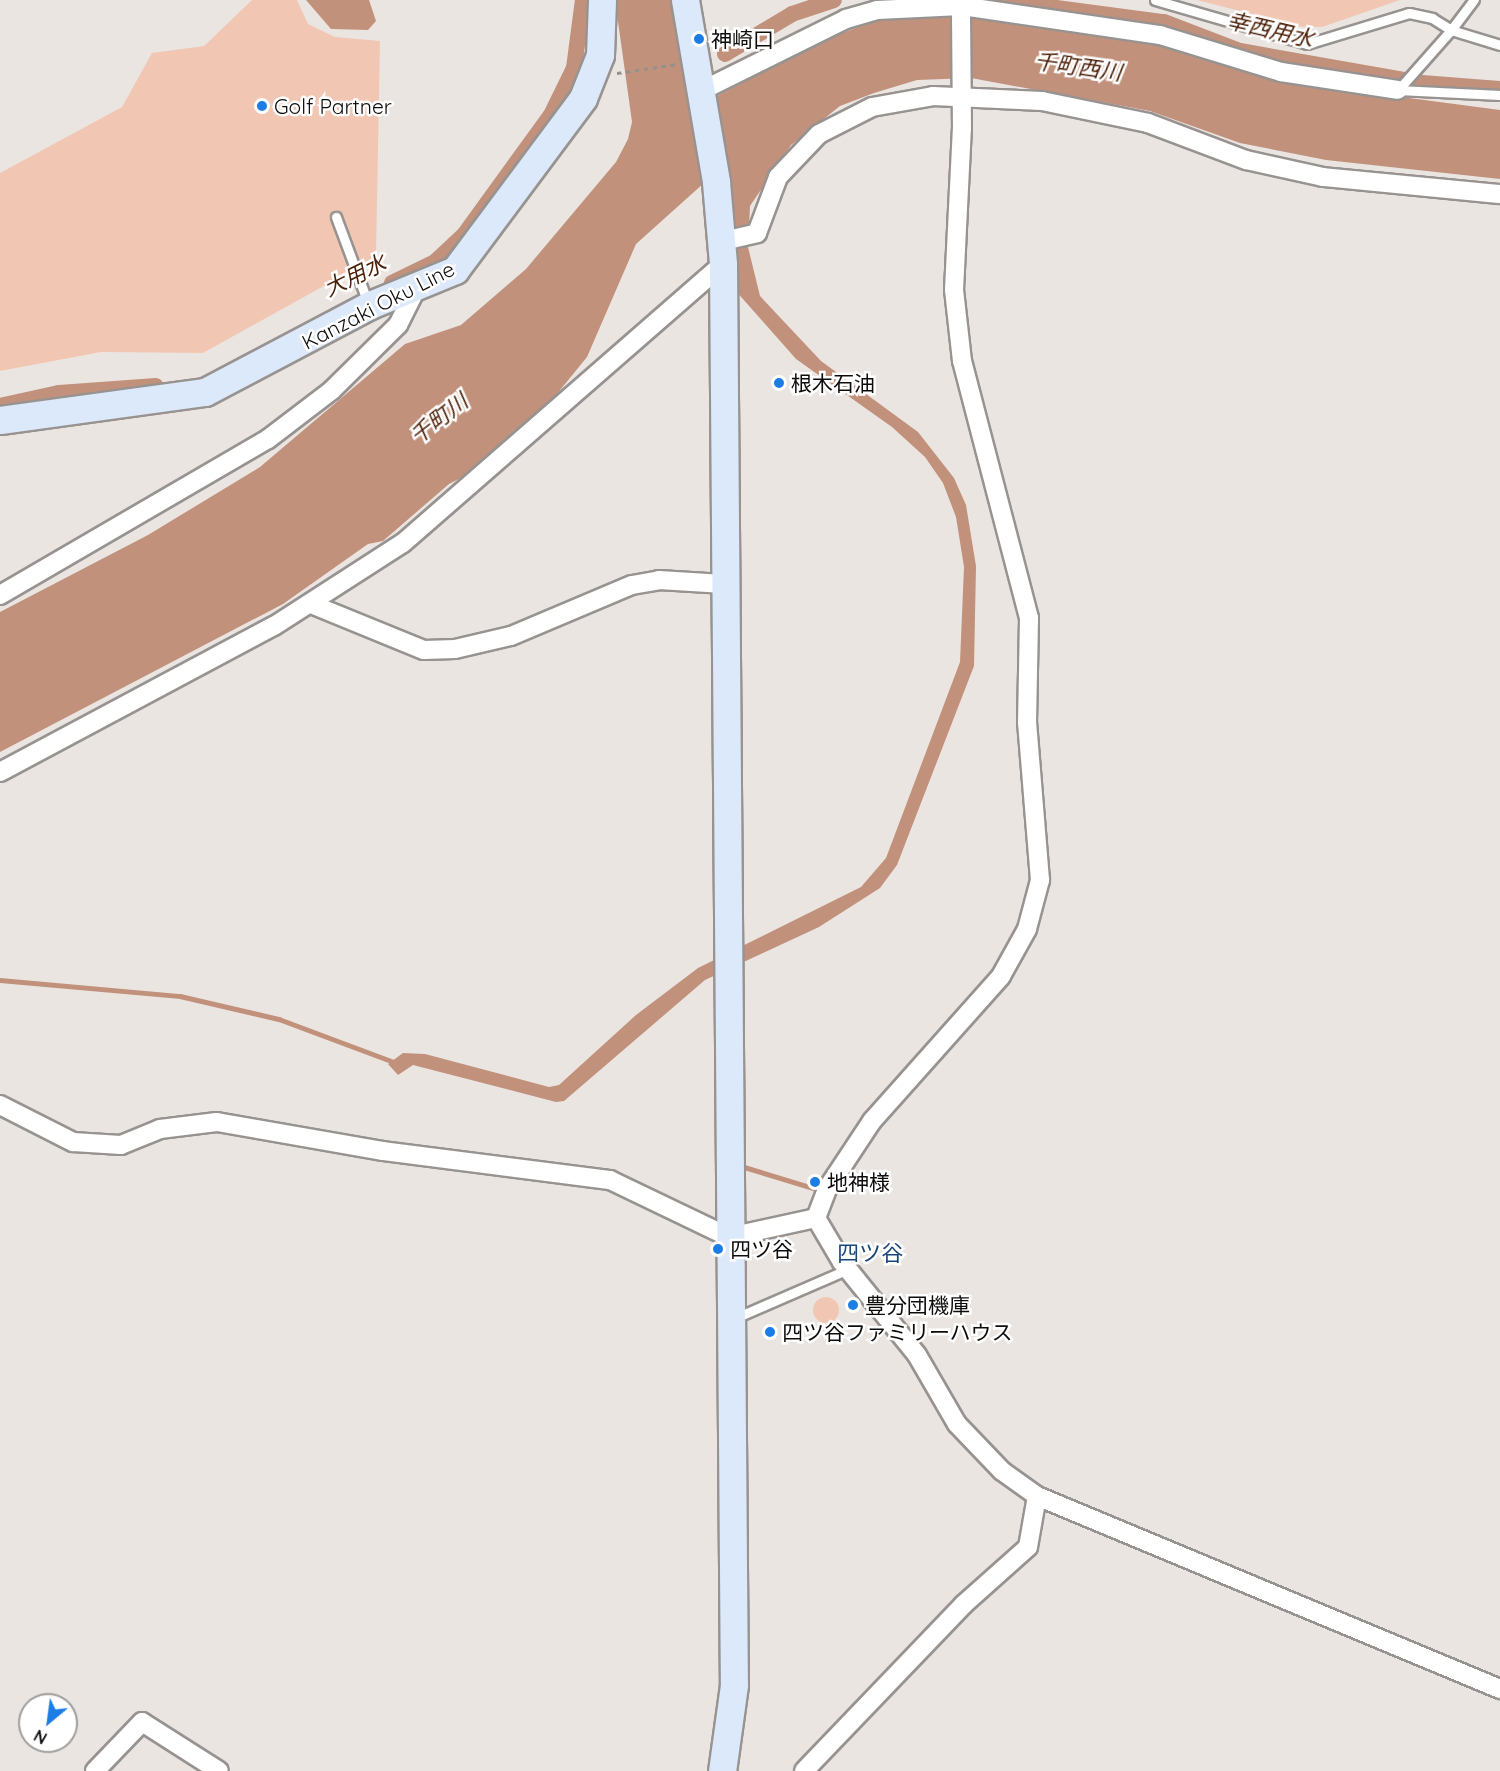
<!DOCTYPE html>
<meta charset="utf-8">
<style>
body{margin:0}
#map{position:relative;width:1500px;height:1771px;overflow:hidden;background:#ebe5e2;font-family:Quicksand,"Noto Sans JP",sans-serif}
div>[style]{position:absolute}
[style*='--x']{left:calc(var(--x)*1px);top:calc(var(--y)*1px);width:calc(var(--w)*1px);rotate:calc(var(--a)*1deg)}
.green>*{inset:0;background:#f1c7b4}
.round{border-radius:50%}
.water>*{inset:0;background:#c1917b}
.stream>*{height:4.5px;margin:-2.25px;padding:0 2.25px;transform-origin:2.25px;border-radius:2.25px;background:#c1917b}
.canal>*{height:16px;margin:-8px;padding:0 8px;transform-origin:8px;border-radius:8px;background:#c1917b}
.path>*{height:3px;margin-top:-1.5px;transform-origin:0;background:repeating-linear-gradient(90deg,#94908d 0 4.5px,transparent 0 9px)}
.roads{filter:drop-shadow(2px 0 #989390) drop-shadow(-2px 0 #989390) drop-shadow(0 2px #989390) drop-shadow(0 -2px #989390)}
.lane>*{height:9px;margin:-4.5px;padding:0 4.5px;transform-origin:4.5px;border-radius:4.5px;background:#fff}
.street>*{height:18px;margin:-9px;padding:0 9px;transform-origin:9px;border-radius:9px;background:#fff}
.secondary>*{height:27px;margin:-13.5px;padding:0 13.5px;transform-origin:13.5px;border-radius:13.5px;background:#dce9fa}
.dots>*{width:16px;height:16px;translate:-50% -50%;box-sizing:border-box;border:3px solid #fff;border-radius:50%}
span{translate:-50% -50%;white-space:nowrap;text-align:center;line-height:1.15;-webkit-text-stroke:5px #fff;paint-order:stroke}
.poi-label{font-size:21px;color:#0e0c0b}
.left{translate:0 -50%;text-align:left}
.street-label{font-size:21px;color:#0e0c0b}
.water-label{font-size:22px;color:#4b1e05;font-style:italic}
.neighbourhood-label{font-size:22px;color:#1b467a}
.north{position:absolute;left:18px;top:1693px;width:60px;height:60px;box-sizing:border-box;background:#fff;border:2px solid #9f9e9d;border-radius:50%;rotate:209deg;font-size:16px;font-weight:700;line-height:24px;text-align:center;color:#0e0c0b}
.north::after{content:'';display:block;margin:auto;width:21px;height:27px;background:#1c7de5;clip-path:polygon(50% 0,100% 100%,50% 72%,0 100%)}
</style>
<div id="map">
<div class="green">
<i style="clip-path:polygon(252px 0,297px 0,308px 24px,335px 37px,380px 41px,376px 257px,203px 353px,101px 352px,0 371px,0 173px,122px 107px,152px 53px,204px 46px)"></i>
<i style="clip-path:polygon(1197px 0,1400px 0,1322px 27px,1302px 27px)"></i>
<i class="round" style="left:813px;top:1297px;width:26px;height:26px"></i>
</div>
<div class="water">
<i style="clip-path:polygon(306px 0,369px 0,376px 21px,368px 30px,331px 29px)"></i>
<i style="clip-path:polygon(615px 0,672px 0,715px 97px,827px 39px,877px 20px,945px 12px,1164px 42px,1394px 96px,1500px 110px,1500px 179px,1326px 160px,1240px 143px,1150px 111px,971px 78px,917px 80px,874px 93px,840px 106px,791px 145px,750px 206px,748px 247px,760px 296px,821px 361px,918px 432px,954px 478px,966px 505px,976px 566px,974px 666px,897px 865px,880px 888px,819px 927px,705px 980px,564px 1101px,556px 1102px,413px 1065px,398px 1075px,388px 1064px,403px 1053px,425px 1054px,549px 1087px,559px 1085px,636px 1015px,698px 968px,861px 887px,886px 858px,960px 662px,964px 567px,956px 517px,943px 483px,925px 457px,892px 427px,796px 359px,734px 289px,704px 183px,636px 244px,587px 357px,552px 400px,482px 467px,449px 484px,383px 541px,368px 544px,283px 604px,0 752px,0 612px,148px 535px,260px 467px,405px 344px,461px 325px,526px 269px,616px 162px,628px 139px,632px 122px)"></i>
</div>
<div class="stream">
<i style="--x:0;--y:980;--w:181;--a:5.1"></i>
<i style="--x:180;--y:996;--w:102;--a:13.1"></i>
<i style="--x:279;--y:1019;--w:123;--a:20.5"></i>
<i style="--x:741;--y:1166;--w:78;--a:17"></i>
</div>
<div class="canal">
<i style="--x:996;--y:0;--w:169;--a:7.5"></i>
<i style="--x:1164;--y:22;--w:81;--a:20.9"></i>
<i style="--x:1240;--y:51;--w:185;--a:10"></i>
<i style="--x:1422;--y:83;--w:78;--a:4.4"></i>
<i style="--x:725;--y:54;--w:78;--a:-30.8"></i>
<i style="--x:792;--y:14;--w:44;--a:-18.4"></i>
<i style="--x:392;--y:283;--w:48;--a:-26"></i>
<i style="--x:435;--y:262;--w:40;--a:-43"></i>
<i style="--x:464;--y:235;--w:148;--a:-54.1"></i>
<i style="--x:551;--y:115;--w:52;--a:-63.9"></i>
<i style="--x:574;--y:68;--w:69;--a:-82.5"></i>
<i style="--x:0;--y:406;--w:60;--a:-12.4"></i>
<i style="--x:59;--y:393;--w:97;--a:-4.1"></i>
</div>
<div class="path">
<i style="--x:617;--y:73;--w:61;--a:-8.5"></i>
</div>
<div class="roads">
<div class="lane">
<i style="--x:1155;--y:0;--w:158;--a:16.1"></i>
<i style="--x:1307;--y:44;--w:107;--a:-16.9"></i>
<i style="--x:1409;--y:13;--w:24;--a:12"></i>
<i style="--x:1432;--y:18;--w:22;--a:32"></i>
<i style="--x:1451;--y:30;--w:38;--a:-53"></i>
<i style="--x:1398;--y:90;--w:80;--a:-48.5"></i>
<i style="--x:1451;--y:30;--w:51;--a:17"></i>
<i style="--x:1398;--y:90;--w:102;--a:2.8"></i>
<i style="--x:336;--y:217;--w:92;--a:69.6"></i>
<i style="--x:735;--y:1318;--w:123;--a:-23.4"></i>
</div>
<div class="street">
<i style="--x:701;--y:91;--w:162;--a:-26.4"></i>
<i style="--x:846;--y:19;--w:32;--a:-16"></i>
<i style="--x:877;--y:10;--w:84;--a:-2.7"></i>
<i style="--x:961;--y:6;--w:201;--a:8.3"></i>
<i style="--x:1160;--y:35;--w:127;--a:17"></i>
<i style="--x:1281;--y:72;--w:118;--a:8.7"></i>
<i style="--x:719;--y:242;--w:39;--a:-13"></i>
<i style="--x:757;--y:233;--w:60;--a:-69.4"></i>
<i style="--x:778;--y:177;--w:59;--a:-46.4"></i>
<i style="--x:819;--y:134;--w:59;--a:-27"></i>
<i style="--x:872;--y:107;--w:62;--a:-10.2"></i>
<i style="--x:933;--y:96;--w:109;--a:2.6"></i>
<i style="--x:1042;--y:101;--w:108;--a:11.7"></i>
<i style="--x:1148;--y:123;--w:105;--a:20.7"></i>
<i style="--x:1246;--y:160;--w:79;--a:12.4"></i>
<i style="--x:1323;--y:177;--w:178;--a:5.5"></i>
<i style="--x:0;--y:595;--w:310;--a:-30.2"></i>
<i style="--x:268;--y:439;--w:81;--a:-37.4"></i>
<i style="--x:332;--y:390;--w:93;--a:-44.6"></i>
<i style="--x:398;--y:325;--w:47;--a:-63.4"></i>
<i style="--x:311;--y:604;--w:122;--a:22.2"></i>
<i style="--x:424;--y:650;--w:31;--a:-2"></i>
<i style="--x:455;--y:649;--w:57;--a:-13.1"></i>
<i style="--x:511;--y:636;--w:131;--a:-22.9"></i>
<i style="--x:632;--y:585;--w:27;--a:-10"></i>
<i style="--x:659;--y:580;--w:65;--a:3.5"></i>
<i style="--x:0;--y:772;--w:310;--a:-28.1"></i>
<i style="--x:274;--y:626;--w:153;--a:-32.8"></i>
<i style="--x:403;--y:543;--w:425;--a:-41.1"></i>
<i style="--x:0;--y:1105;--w:82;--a:26.9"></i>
<i style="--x:73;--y:1142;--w:48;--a:3.6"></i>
<i style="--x:121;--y:1145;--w:42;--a:-22.3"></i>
<i style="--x:160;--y:1129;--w:57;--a:-7"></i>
<i style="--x:217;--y:1122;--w:169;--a:9.9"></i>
<i style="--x:383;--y:1151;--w:229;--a:7.3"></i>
<i style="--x:610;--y:1180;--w:132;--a:25.6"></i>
<i style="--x:729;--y:1237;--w:89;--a:-12.3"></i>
<i style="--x:816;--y:1218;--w:31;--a:-69"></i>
<i style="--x:827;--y:1189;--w:82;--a:-56.5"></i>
<i style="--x:872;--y:1121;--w:194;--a:-48.3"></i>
<i style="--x:1001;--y:976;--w:54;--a:-61"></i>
<i style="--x:1027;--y:929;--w:51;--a:-75.1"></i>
<i style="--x:1040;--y:880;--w:158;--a:-94.7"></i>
<i style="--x:1027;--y:723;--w:105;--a:-88.9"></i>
<i style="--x:1029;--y:618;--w:266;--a:-104.6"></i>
<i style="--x:962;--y:361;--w:71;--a:-96.4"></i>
<i style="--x:954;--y:290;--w:161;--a:-87.2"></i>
<i style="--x:962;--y:129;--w:123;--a:-90.5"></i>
<i style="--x:816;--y:1218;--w:51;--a:59.4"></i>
<i style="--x:842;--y:1262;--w:119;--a:51.1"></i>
<i style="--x:917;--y:1355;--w:80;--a:59.9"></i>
<i style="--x:957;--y:1424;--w:65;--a:46.2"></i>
<i style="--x:1002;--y:1471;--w:43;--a:35.5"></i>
<i style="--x:1037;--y:1496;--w:502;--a:22.63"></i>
<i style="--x:95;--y:1771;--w:68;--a:-46.2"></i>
<i style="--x:142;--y:1722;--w:91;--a:32.5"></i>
<i style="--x:804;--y:1771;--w:230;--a:-46.2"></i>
<i style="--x:963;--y:1605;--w:87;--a:-41.7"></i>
<i style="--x:1028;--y:1547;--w:52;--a:-80"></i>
</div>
<div class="secondary">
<i style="--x:685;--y:0;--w:185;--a:80.3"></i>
<i style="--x:716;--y:182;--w:82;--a:85.1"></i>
<i style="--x:723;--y:264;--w:1421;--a:89.56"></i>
<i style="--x:734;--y:1685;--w:87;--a:97.9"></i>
<i style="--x:0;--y:420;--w:207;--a:-7.8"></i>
<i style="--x:205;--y:392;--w:187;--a:-27.8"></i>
<i style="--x:370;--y:305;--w:92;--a:-22.4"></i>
<i style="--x:455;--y:270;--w:214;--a:-53.3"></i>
<i style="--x:583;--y:98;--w:46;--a:-68.4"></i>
<i style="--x:600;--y:55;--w:55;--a:-87.9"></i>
</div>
</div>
<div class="dots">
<i style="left:699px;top:39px;background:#1c7de5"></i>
<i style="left:262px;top:106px;background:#1c7de5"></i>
<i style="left:779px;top:383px;background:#1c7de5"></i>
<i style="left:815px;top:1182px;background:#1c7de5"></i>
<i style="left:718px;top:1249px;background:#1c7de5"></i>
<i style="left:853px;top:1305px;background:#1c7de5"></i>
<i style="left:770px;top:1332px;background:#1c7de5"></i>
</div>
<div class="poi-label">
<span class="left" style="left:711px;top:39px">神崎口</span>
<span class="left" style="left:274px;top:106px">Golf Partner</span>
<span class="left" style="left:791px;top:383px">根木石油</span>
<span class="left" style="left:827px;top:1182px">地神様</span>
<span class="left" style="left:730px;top:1249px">四ツ谷</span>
<span class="left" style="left:865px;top:1305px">豊分団機庫</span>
<span class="left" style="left:782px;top:1332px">四ツ谷ファミリーハウス</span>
</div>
<div class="street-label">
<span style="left:378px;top:305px;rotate:-27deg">Kanzaki Oku Line</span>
</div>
<div class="water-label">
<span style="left:1270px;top:30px;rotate:13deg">幸西用水</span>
<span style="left:1078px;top:67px;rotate:8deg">千町西川</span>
<span style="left:355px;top:276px;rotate:-26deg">大用水</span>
<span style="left:439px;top:419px;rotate:-38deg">千町川</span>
</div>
<div class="neighbourhood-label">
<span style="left:870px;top:1254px">四ツ谷</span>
</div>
<div class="north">N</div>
</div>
